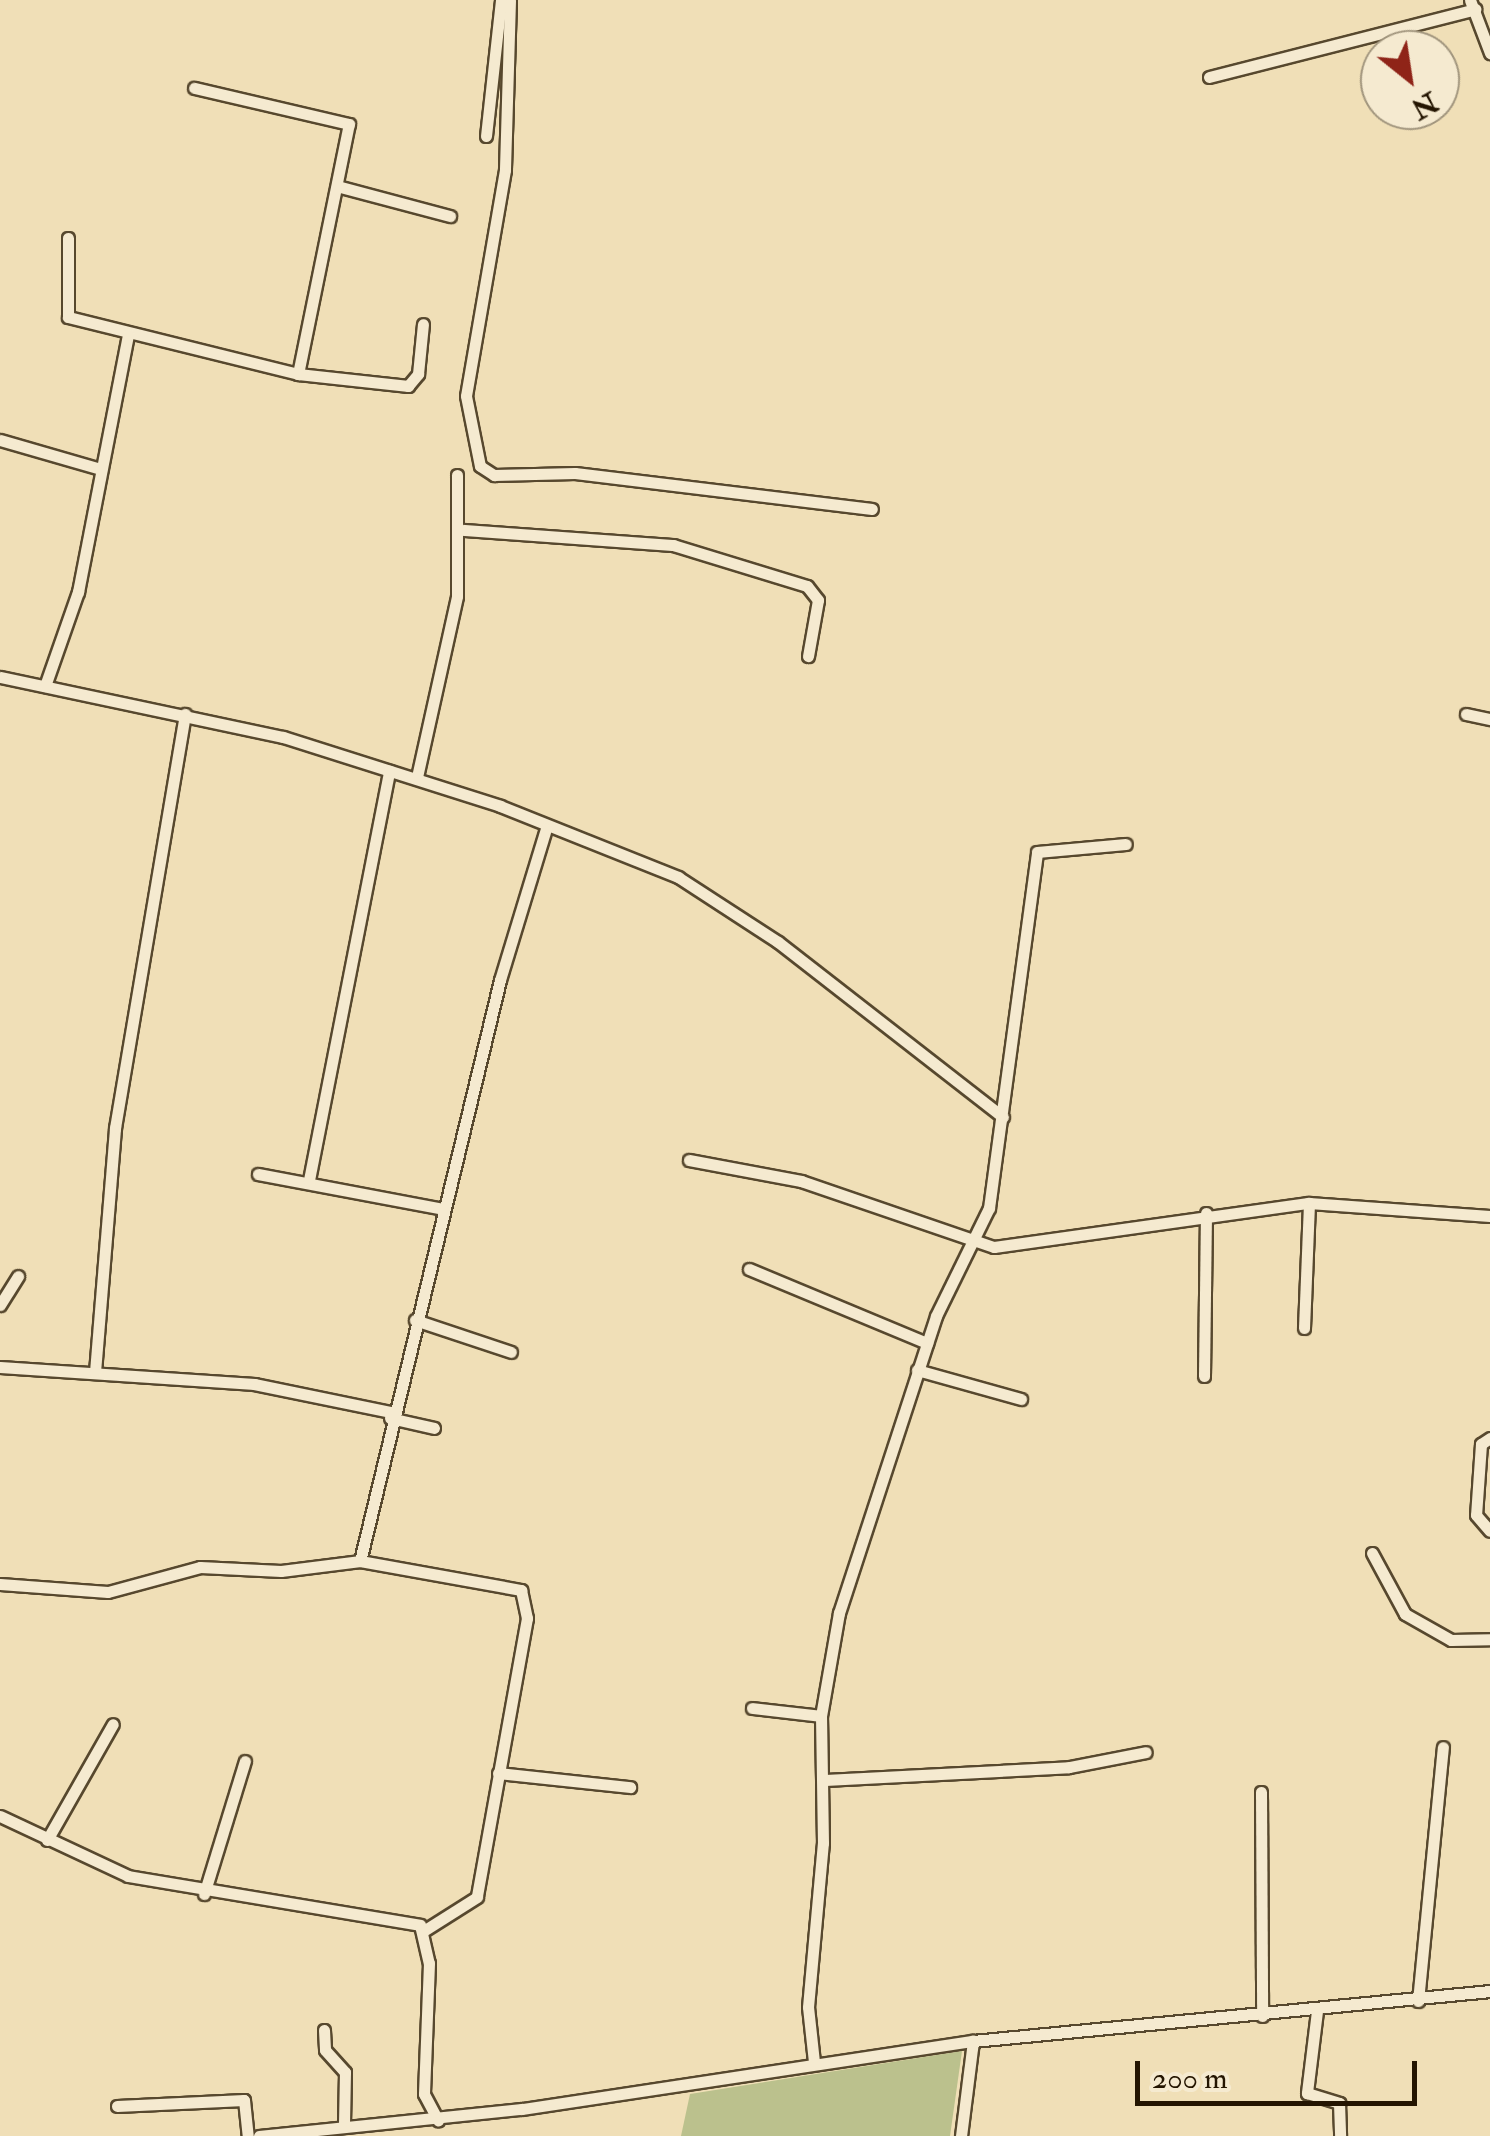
<!DOCTYPE html>
<style>
body{margin:0}
#map{position:relative;width:1490px;height:2136px;overflow:hidden;background:#f0dfb7;font-family:"IM FELL Double Pica",serif}
div>[style]{position:absolute}
[style*='--x']{left:calc(var(--x)*1px);top:calc(var(--y)*1px);width:calc(var(--w)*1px);rotate:calc(var(--a)*1deg)}
.green>*{inset:0;background:#bbc18d}
.roads{filter:drop-shadow(2px 0 #57482e) drop-shadow(-2px 0 #57482e) drop-shadow(0 2px #57482e) drop-shadow(0 -2px #57482e)}
.minor>*{height:11px;margin:-5.5px;padding:0 5.5px;transform-origin:5.5px;border-radius:5.5px;background:#f5ead0}
span{translate:-50% -50%;white-space:nowrap;text-align:center;line-height:1.15;-webkit-text-stroke:8px #f5ead0;paint-order:stroke}
.north{position:absolute;left:1360px;top:30px;width:100px;height:100px;box-sizing:border-box;background:#f5ead0;border:2px solid #a1957d;border-radius:50%;rotate:150deg;font-size:28px;font-weight:700;line-height:40px;text-align:center;color:#241501}
.north::after{content:'';display:block;margin:auto;width:35px;height:45px;background:#8f2418;clip-path:polygon(50% 0,100% 100%,50% 72%,0 100%)}
.scale{position:absolute;left:1135px;top:2061px;width:282px;height:45px;box-sizing:border-box;border:5px solid #241501;border-top:0;padding-left:12px;font-size:30px;line-height:35px;white-space:nowrap;color:#241501;-webkit-text-stroke:8px #f5ead0;paint-order:stroke}
</style>
<div id="map">
<div class="green">
<i style="clip-path:polygon(962px 2051px,950px 2136px,681px 2136px,690px 2094px)"></i>
</div>
<div class="roads">
<div class="minor">
<i style="--x:510;--y:0;--w:170;--a:91.7"></i>
<i style="--x:505;--y:170;--w:229;--a:99.8"></i>
<i style="--x:466;--y:396;--w:71;--a:78.7"></i>
<i style="--x:480;--y:466;--w:17;--a:33"></i>
<i style="--x:494;--y:475;--w:81;--a:-1.4"></i>
<i style="--x:575;--y:473;--w:299;--a:6.9"></i>
<i style="--x:1470;--y:0;--w:57;--a:69.3"></i>
<i style="--x:1209;--y:77;--w:275;--a:-14.3"></i>
<i style="--x:486;--y:136;--w:137;--a:-83.7"></i>
<i style="--x:337;--y:186;--w:117;--a:14.9"></i>
<i style="--x:68;--y:238;--w:79;--a:90"></i>
<i style="--x:68;--y:317;--w:237;--a:13.9"></i>
<i style="--x:298;--y:374;--w:255;--a:-78.5"></i>
<i style="--x:349;--y:124;--w:159;--a:-166.9"></i>
<i style="--x:298;--y:374;--w:111;--a:6.2"></i>
<i style="--x:408;--y:386;--w:16;--a:-50"></i>
<i style="--x:418;--y:374;--w:50;--a:-84.3"></i>
<i style="--x:0;--y:440;--w:101;--a:16.1"></i>
<i style="--x:463;--y:530;--w:211;--a:4.1"></i>
<i style="--x:673;--y:545;--w:140;--a:17"></i>
<i style="--x:807;--y:586;--w:18;--a:52"></i>
<i style="--x:818;--y:600;--w:57;--a:100.1"></i>
<i style="--x:0;--y:677;--w:289;--a:12"></i>
<i style="--x:283;--y:737;--w:228;--a:17.6"></i>
<i style="--x:500;--y:806;--w:192;--a:21.7"></i>
<i style="--x:678;--y:877;--w:119;--a:33"></i>
<i style="--x:778;--y:942;--w:285;--a:37.9"></i>
<i style="--x:45;--y:686;--w:100;--a:-70.7"></i>
<i style="--x:78;--y:592;--w:262;--a:-79"></i>
<i style="--x:1466;--y:714;--w:25;--a:12"></i>
<i style="--x:417;--y:777;--w:185;--a:-77.5"></i>
<i style="--x:457;--y:596;--w:121;--a:-90"></i>
<i style="--x:689;--y:1160;--w:114;--a:10.6"></i>
<i style="--x:801;--y:1181;--w:204;--a:18.9"></i>
<i style="--x:994;--y:1247;--w:318;--a:-8"></i>
<i style="--x:1309;--y:1203;--w:181;--a:4.1"></i>
<i style="--x:258;--y:1174;--w:188;--a:10.7"></i>
<i style="--x:309;--y:1180;--w:417;--a:-78.9"></i>
<i style="--x:749;--y:1269;--w:193;--a:22.6"></i>
<i style="--x:0;--y:1305;--w:34;--a:-58"></i>
<i style="--x:415;--y:1320;--w:101;--a:18.4"></i>
<i style="--x:1304;--y:1328;--w:125;--a:-87.7"></i>
<i style="--x:0;--y:1367;--w:255;--a:3.8"></i>
<i style="--x:254;--y:1384;--w:140;--a:11.6"></i>
<i style="--x:917;--y:1370;--w:108;--a:15.6"></i>
<i style="--x:95;--y:1372;--w:245;--a:-85.3"></i>
<i style="--x:115;--y:1128;--w:420;--a:-80.4"></i>
<i style="--x:1204;--y:1376;--w:163;--a:-89.3"></i>
<i style="--x:390;--y:1418;--w:45;--a:12.8"></i>
<i style="--x:1490;--y:1438;--w:11;--a:146"></i>
<i style="--x:1481;--y:1444;--w:71;--a:94"></i>
<i style="--x:1476;--y:1515;--w:21;--a:49"></i>
<i style="--x:1372;--y:1553;--w:69;--a:61.6"></i>
<i style="--x:1405;--y:1614;--w:53;--a:29.5"></i>
<i style="--x:1451;--y:1640;--w:39;--a:-1"></i>
<i style="--x:360;--y:1561;--w:598;--a:-76.45"></i>
<i style="--x:500;--y:980;--w:158;--a:-73.1"></i>
<i style="--x:0;--y:1584;--w:108;--a:4.2"></i>
<i style="--x:108;--y:1592;--w:95;--a:-15.2"></i>
<i style="--x:200;--y:1567;--w:81;--a:2.8"></i>
<i style="--x:281;--y:1571;--w:80;--a:-7.2"></i>
<i style="--x:360;--y:1561;--w:164;--a:10.2"></i>
<i style="--x:521;--y:1590;--w:29;--a:78"></i>
<i style="--x:527;--y:1618;--w:283;--a:100.2"></i>
<i style="--x:477;--y:1897;--w:62;--a:147.6"></i>
<i style="--x:752;--y:1708;--w:69;--a:6.6"></i>
<i style="--x:498;--y:1773;--w:133;--a:6.1"></i>
<i style="--x:825;--y:1780;--w:244;--a:-3"></i>
<i style="--x:1069;--y:1767;--w:78;--a:-11"></i>
<i style="--x:1261;--y:1792;--w:224;--a:89.7"></i>
<i style="--x:0;--y:1816;--w:141;--a:25.1"></i>
<i style="--x:128;--y:1876;--w:296;--a:9.5"></i>
<i style="--x:420;--y:1925;--w:39;--a:77"></i>
<i style="--x:429;--y:1963;--w:131;--a:92.2"></i>
<i style="--x:424;--y:2094;--w:30;--a:62"></i>
<i style="--x:47;--y:1840;--w:133;--a:-60.4"></i>
<i style="--x:204;--y:1894;--w:139;--a:-72.9"></i>
<i style="--x:1418;--y:2001;--w:255;--a:-84.4"></i>
<i style="--x:1317;--y:2011;--w:83;--a:97"></i>
<i style="--x:1307;--y:2093;--w:34;--a:17"></i>
<i style="--x:1339;--y:2103;--w:33;--a:88"></i>
<i style="--x:324;--y:2030;--w:20;--a:87"></i>
<i style="--x:325;--y:2050;--w:30;--a:48"></i>
<i style="--x:345;--y:2072;--w:54;--a:91.1"></i>
<i style="--x:814;--y:2062;--w:55;--a:-96.2"></i>
<i style="--x:808;--y:2007;--w:165;--a:-84.8"></i>
<i style="--x:823;--y:1843;--w:127;--a:-90.9"></i>
<i style="--x:821;--y:1716;--w:105;--a:-80.1"></i>
<i style="--x:839;--y:1613;--w:312;--a:-71.9"></i>
<i style="--x:936;--y:1316;--w:120;--a:-63.9"></i>
<i style="--x:989;--y:1208;--w:359;--a:-82.3"></i>
<i style="--x:1037;--y:852;--w:89;--a:-5.1"></i>
<i style="--x:117;--y:2106;--w:127;--a:-2.7"></i>
<i style="--x:244;--y:2100;--w:36;--a:84"></i>
<i style="--x:259;--y:2136;--w:264;--a:-5.9"></i>
<i style="--x:522;--y:2109;--w:456;--a:-8.6"></i>
<i style="--x:973;--y:2041;--w:519;--a:-5.52"></i>
<i style="--x:961;--y:2136;--w:96;--a:-82.8"></i>
</div>
</div>
<div class="north">N</div>
<div class="scale">200 m</div>
</div>
